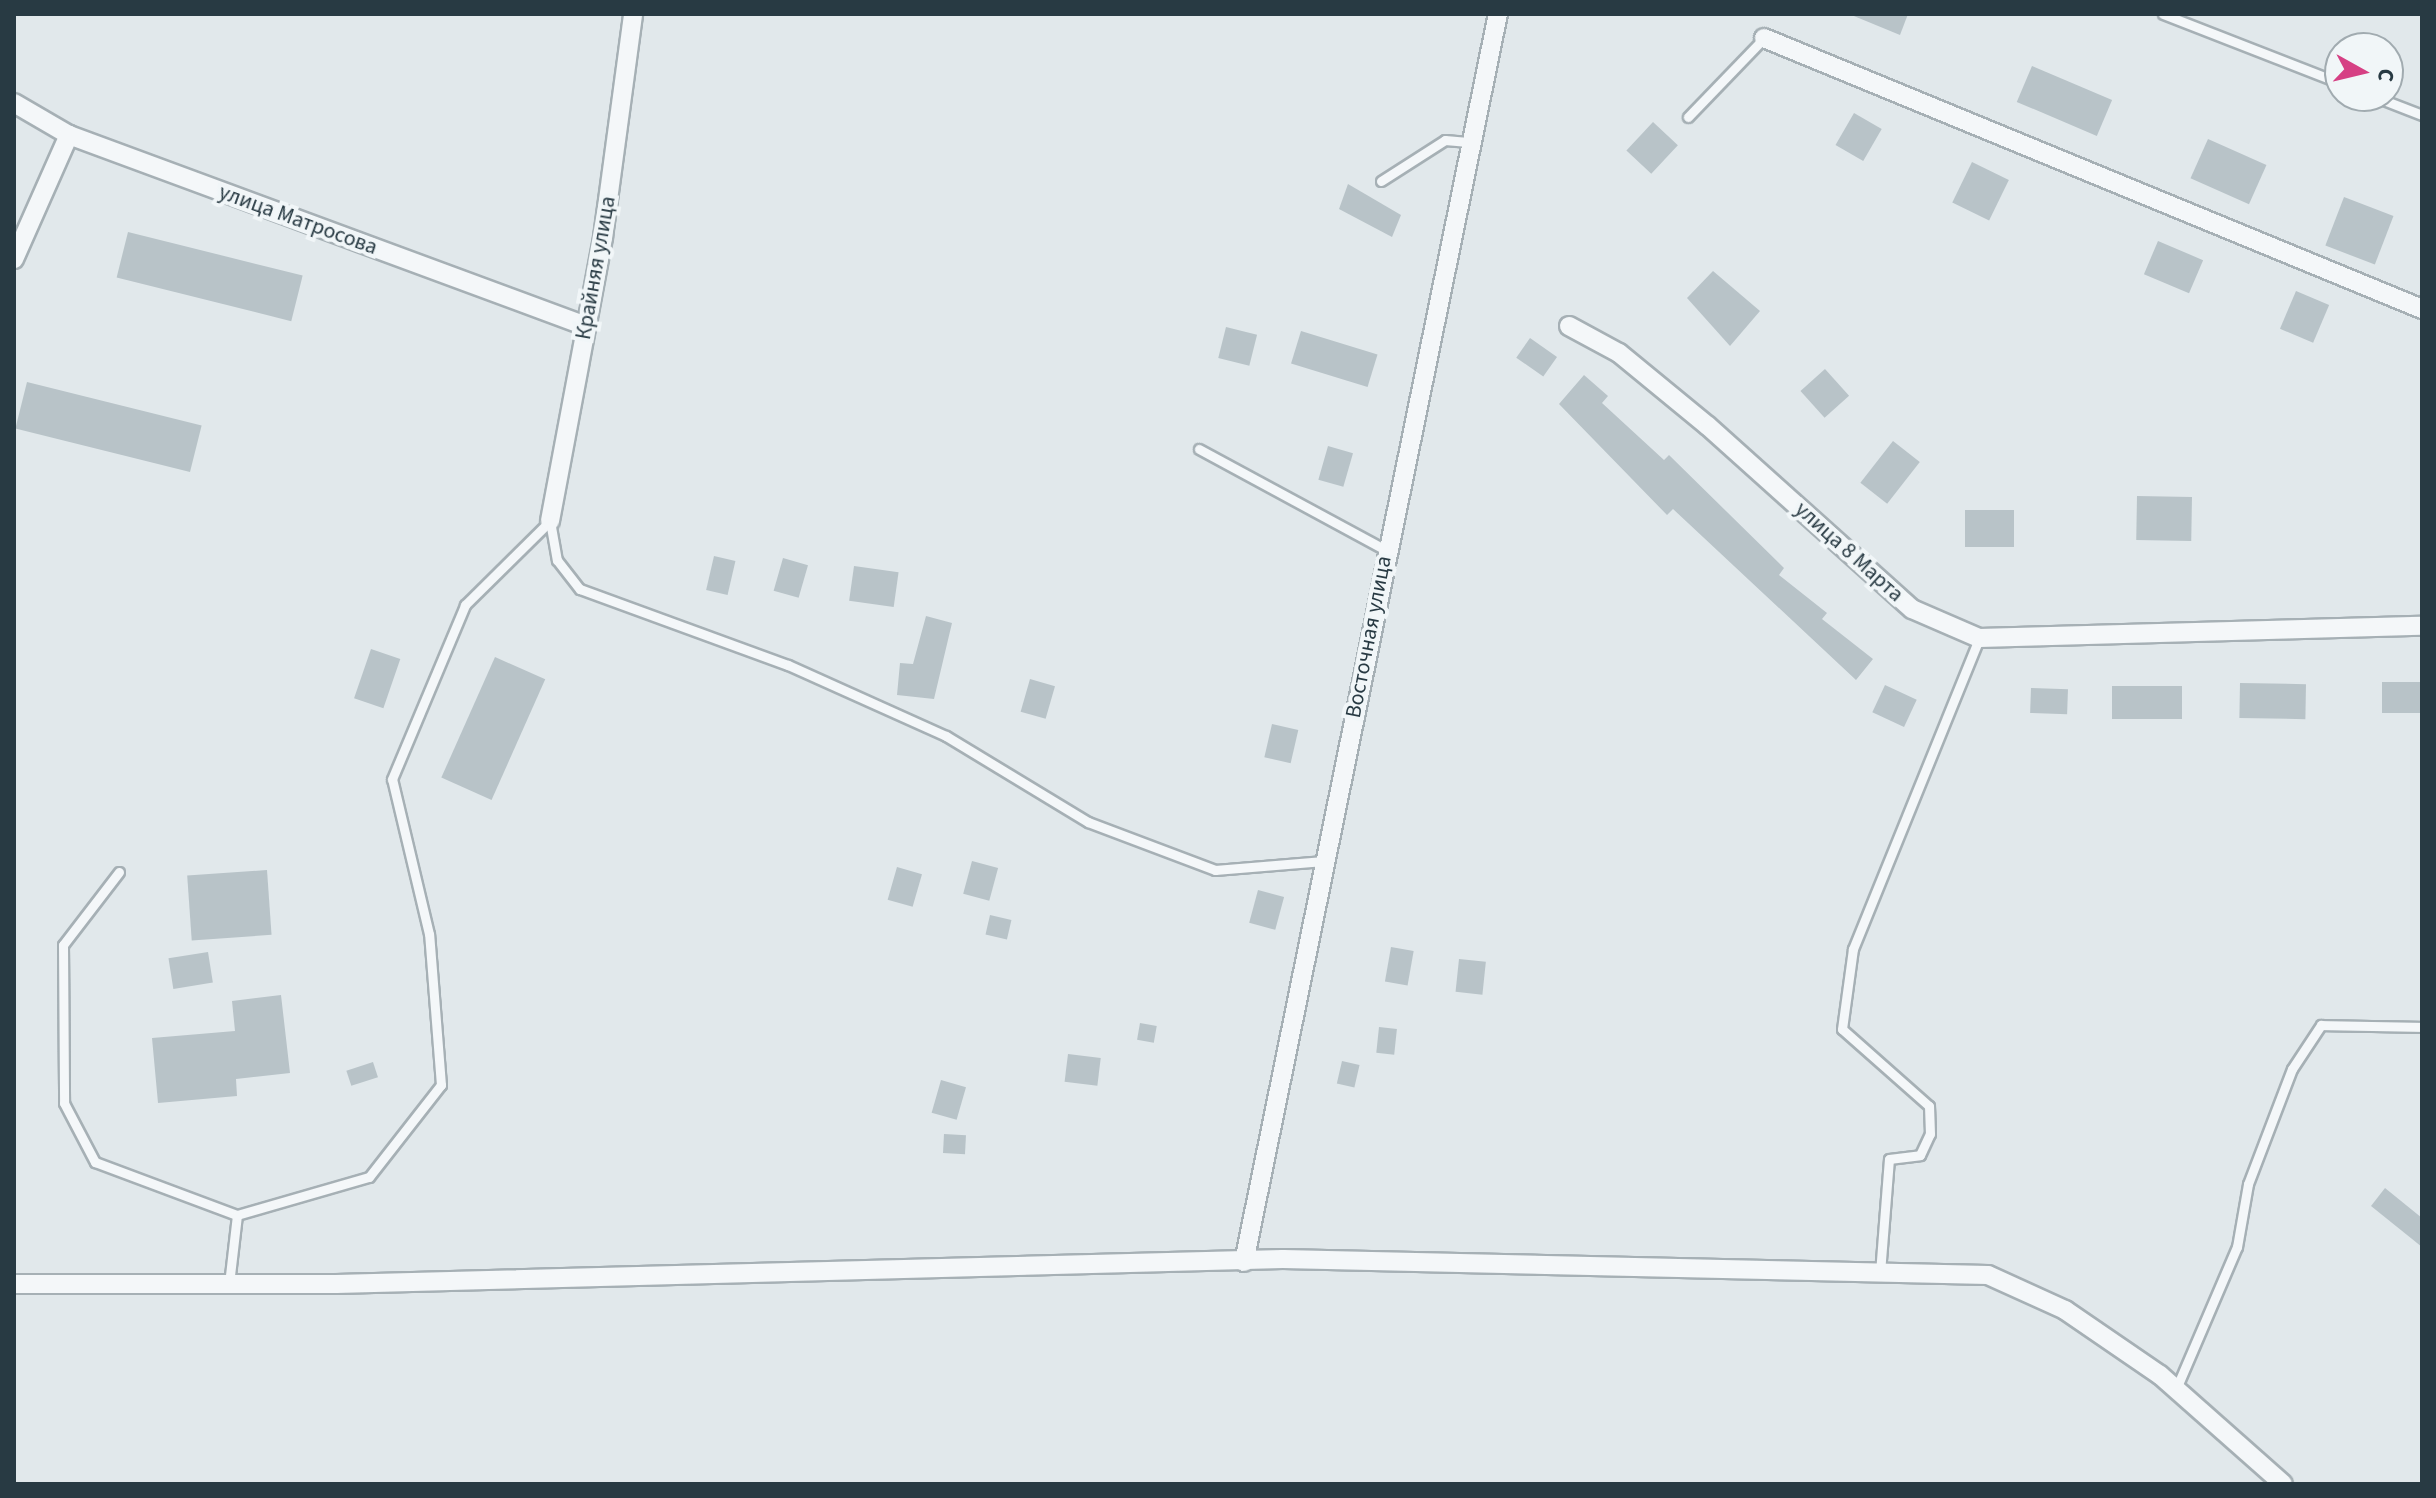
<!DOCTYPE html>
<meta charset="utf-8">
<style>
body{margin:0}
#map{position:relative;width:2436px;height:1498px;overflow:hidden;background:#e1e8eb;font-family:"Source Sans 3",sans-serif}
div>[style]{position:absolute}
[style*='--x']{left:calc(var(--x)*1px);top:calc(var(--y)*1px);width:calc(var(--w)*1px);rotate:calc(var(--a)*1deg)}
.building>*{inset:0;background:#b8c3c8;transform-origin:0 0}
.roads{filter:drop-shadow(2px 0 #a6b0b5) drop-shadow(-2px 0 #a6b0b5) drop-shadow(0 2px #a6b0b5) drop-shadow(0 -2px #a6b0b5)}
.lane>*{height:9px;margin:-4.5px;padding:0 4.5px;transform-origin:4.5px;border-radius:4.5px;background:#f4f7f9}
.street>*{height:18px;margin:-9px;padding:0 9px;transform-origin:9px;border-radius:9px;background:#f4f7f9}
span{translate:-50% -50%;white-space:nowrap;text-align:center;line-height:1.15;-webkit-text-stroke:8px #f1f6f8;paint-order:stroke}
.street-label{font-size:22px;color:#283a43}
.frame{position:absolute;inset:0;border:16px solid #283a43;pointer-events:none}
.north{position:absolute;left:2324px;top:32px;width:80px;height:80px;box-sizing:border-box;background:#f1f6f8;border:2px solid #a1abb0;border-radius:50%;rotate:98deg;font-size:22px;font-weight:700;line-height:32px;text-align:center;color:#283a43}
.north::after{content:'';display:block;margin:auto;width:28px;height:36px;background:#d64084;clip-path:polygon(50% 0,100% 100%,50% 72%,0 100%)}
</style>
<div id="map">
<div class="building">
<i style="clip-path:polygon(1849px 14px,1908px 14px,1900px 35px)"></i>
<i style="left:2032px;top:66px;width:87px;height:39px;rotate:23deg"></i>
<i style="left:1854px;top:113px;width:32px;height:37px;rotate:30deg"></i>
<i style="left:1653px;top:122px;width:34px;height:39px;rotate:43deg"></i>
<i style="left:2208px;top:139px;width:64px;height:43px;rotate:24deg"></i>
<i style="left:1972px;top:162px;width:41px;height:45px;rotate:26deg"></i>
<i style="clip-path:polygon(1348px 184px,1401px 215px,1392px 237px,1339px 209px)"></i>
<i style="left:2344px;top:197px;width:53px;height:52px;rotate:21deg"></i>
<i style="left:128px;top:232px;width:180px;height:47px;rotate:14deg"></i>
<i style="left:2158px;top:241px;width:49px;height:36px;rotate:23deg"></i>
<i style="clip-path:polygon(1713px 271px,1760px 311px,1730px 346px,1687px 298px)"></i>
<i style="left:2296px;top:291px;width:36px;height:41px;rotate:23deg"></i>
<i style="left:1226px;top:327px;width:32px;height:32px;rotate:14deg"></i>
<i style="left:1301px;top:331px;width:80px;height:34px;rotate:17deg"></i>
<i style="left:1530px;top:338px;width:33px;height:24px;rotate:35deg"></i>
<i style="left:1825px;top:369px;width:36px;height:33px;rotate:48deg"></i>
<i style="clip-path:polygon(1584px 375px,1608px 396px,1602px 403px,1664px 460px,1669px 455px,1784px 568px,1779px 575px,1827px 613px,1822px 619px,1873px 659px,1856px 680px,1673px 509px,1667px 515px,1559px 404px)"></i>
<i style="left:27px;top:382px;width:180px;height:48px;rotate:14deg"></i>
<i style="left:1893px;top:441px;width:34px;height:53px;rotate:38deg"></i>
<i style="left:1328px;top:446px;width:26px;height:35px;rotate:16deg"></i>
<i style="left:2137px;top:496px;width:55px;height:44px;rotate:1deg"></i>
<i style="left:1965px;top:510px;width:49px;height:37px"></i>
<i style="left:714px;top:556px;width:22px;height:35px;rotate:13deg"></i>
<i style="left:783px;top:558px;width:26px;height:34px;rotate:16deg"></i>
<i style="left:854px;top:566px;width:45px;height:35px;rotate:8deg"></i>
<i style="clip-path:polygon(926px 616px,952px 623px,934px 699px,897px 695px,900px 663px,913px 664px)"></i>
<i style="left:371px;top:649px;width:31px;height:52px;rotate:19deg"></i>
<i style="left:495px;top:657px;width:55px;height:132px;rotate:24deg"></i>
<i style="left:1030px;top:679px;width:26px;height:34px;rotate:16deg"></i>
<i style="left:2382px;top:682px;width:40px;height:31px"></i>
<i style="left:2240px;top:683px;width:66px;height:35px;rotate:1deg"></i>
<i style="left:1885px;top:685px;width:35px;height:30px;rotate:25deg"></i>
<i style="left:2182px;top:686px;width:33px;height:70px;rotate:90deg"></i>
<i style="left:2031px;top:688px;width:37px;height:25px;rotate:2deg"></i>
<i style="left:1272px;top:724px;width:27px;height:34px;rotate:13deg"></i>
<i style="left:972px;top:861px;width:27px;height:34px;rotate:15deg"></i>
<i style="left:897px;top:867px;width:26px;height:34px;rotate:16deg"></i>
<i style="left:267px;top:870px;width:65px;height:80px;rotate:86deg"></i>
<i style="left:1258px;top:890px;width:27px;height:34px;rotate:15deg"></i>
<i style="left:990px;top:915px;width:22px;height:20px;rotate:13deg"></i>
<i style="left:1391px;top:947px;width:23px;height:35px;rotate:10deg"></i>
<i style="left:208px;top:952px;width:31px;height:40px;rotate:81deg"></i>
<i style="left:1459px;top:959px;width:27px;height:33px;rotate:6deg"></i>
<i style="clip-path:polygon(281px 995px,290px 1073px,236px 1079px,237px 1096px,158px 1103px,152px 1038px,235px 1031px,232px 1001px)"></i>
<i style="left:1140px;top:1023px;width:17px;height:17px;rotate:10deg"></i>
<i style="left:1379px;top:1027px;width:18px;height:26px;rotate:6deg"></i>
<i style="left:1068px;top:1054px;width:33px;height:28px;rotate:7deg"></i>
<i style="left:1342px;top:1061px;width:18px;height:23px;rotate:13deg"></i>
<i style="left:373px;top:1062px;width:16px;height:28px;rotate:72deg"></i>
<i style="left:941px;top:1080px;width:26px;height:34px;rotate:16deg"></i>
<i style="left:944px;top:1134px;width:22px;height:19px;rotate:3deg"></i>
<i style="clip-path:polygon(2385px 1188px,2422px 1218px,2422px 1247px,2371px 1206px)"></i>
</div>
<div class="roads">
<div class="lane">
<i style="--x:2163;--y:14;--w:190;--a:21.3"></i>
<i style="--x:2373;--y:96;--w:53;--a:21.2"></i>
<i style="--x:1688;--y:117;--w:110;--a:-46.1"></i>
<i style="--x:1381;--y:181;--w:76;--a:-32.6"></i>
<i style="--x:1445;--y:140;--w:23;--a:5"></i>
<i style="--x:1199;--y:449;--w:213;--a:28.4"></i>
<i style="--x:550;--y:521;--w:40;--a:80"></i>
<i style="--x:557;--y:560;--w:37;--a:52"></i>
<i style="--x:580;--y:589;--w:221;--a:20.1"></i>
<i style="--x:788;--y:665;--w:173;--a:24.2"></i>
<i style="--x:946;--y:736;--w:166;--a:31.2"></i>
<i style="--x:1088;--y:822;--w:136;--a:20.7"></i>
<i style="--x:1215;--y:870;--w:109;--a:-4.7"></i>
<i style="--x:119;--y:872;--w:92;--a:127.5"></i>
<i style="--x:63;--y:945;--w:158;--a:89.6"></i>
<i style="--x:64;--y:1103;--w:67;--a:62.3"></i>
<i style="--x:95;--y:1162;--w:152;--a:20.5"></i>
<i style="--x:1880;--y:1273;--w:114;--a:-85.5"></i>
<i style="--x:1889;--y:1159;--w:31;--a:-7"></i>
<i style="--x:1920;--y:1155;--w:23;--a:-65"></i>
<i style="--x:1930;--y:1134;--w:28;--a:-92"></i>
<i style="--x:1929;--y:1106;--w:116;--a:-138.5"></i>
<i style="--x:1842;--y:1029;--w:81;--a:-82.2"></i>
<i style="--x:1853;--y:949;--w:336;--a:-67.9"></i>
<i style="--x:229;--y:1284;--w:69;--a:-83.4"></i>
<i style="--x:237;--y:1215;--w:137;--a:-16.1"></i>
<i style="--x:369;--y:1177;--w:117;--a:-52"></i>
<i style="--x:441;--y:1085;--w:151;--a:-94.5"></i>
<i style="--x:429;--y:934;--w:159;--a:-103.4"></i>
<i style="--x:392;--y:779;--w:189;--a:-67.2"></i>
<i style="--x:465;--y:605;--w:120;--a:-44.7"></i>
<i style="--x:2176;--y:1389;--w:155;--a:-66.8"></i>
<i style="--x:2237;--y:1247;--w:64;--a:-80.1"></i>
<i style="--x:2248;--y:1184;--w:123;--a:-69.1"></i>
<i style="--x:2292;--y:1069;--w:53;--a:-56.6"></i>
<i style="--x:2321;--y:1025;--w:101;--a:1.1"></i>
</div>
<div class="street">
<i style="--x:1764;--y:38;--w:712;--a:22.38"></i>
<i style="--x:14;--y:103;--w:64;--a:30.2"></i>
<i style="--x:69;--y:135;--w:551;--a:20.28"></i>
<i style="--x:14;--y:259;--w:136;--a:-66.1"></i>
<i style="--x:1569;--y:326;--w:57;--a:28.4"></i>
<i style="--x:1619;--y:353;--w:115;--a:39.4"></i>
<i style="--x:1708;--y:426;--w:274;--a:41.9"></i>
<i style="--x:1912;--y:609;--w:73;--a:23.4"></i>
<i style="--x:1979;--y:638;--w:443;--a:-1.6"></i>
<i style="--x:550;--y:521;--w:289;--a:-79.4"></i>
<i style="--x:603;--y:237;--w:225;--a:-82.3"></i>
<i style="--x:1244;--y:1262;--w:1274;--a:-78.5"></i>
<i style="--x:14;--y:1284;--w:322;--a:0"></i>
<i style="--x:336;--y:1284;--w:947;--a:-1.51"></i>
<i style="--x:1283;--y:1259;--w:705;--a:1.3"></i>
<i style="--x:1988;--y:1275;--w:85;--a:24.4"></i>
<i style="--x:2065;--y:1310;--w:115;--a:34.4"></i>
<i style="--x:2160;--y:1375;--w:164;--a:41.5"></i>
</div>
</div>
<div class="street-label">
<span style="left:298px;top:220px;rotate:20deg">улица Матросова</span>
<span style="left:596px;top:268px;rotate:-80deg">Крайняя улица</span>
<span style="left:1849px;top:552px;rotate:42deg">улица 8 Марта</span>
<span style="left:1369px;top:637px;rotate:-79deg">Восточная улица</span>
</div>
<div class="frame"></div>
<div class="north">С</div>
</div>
